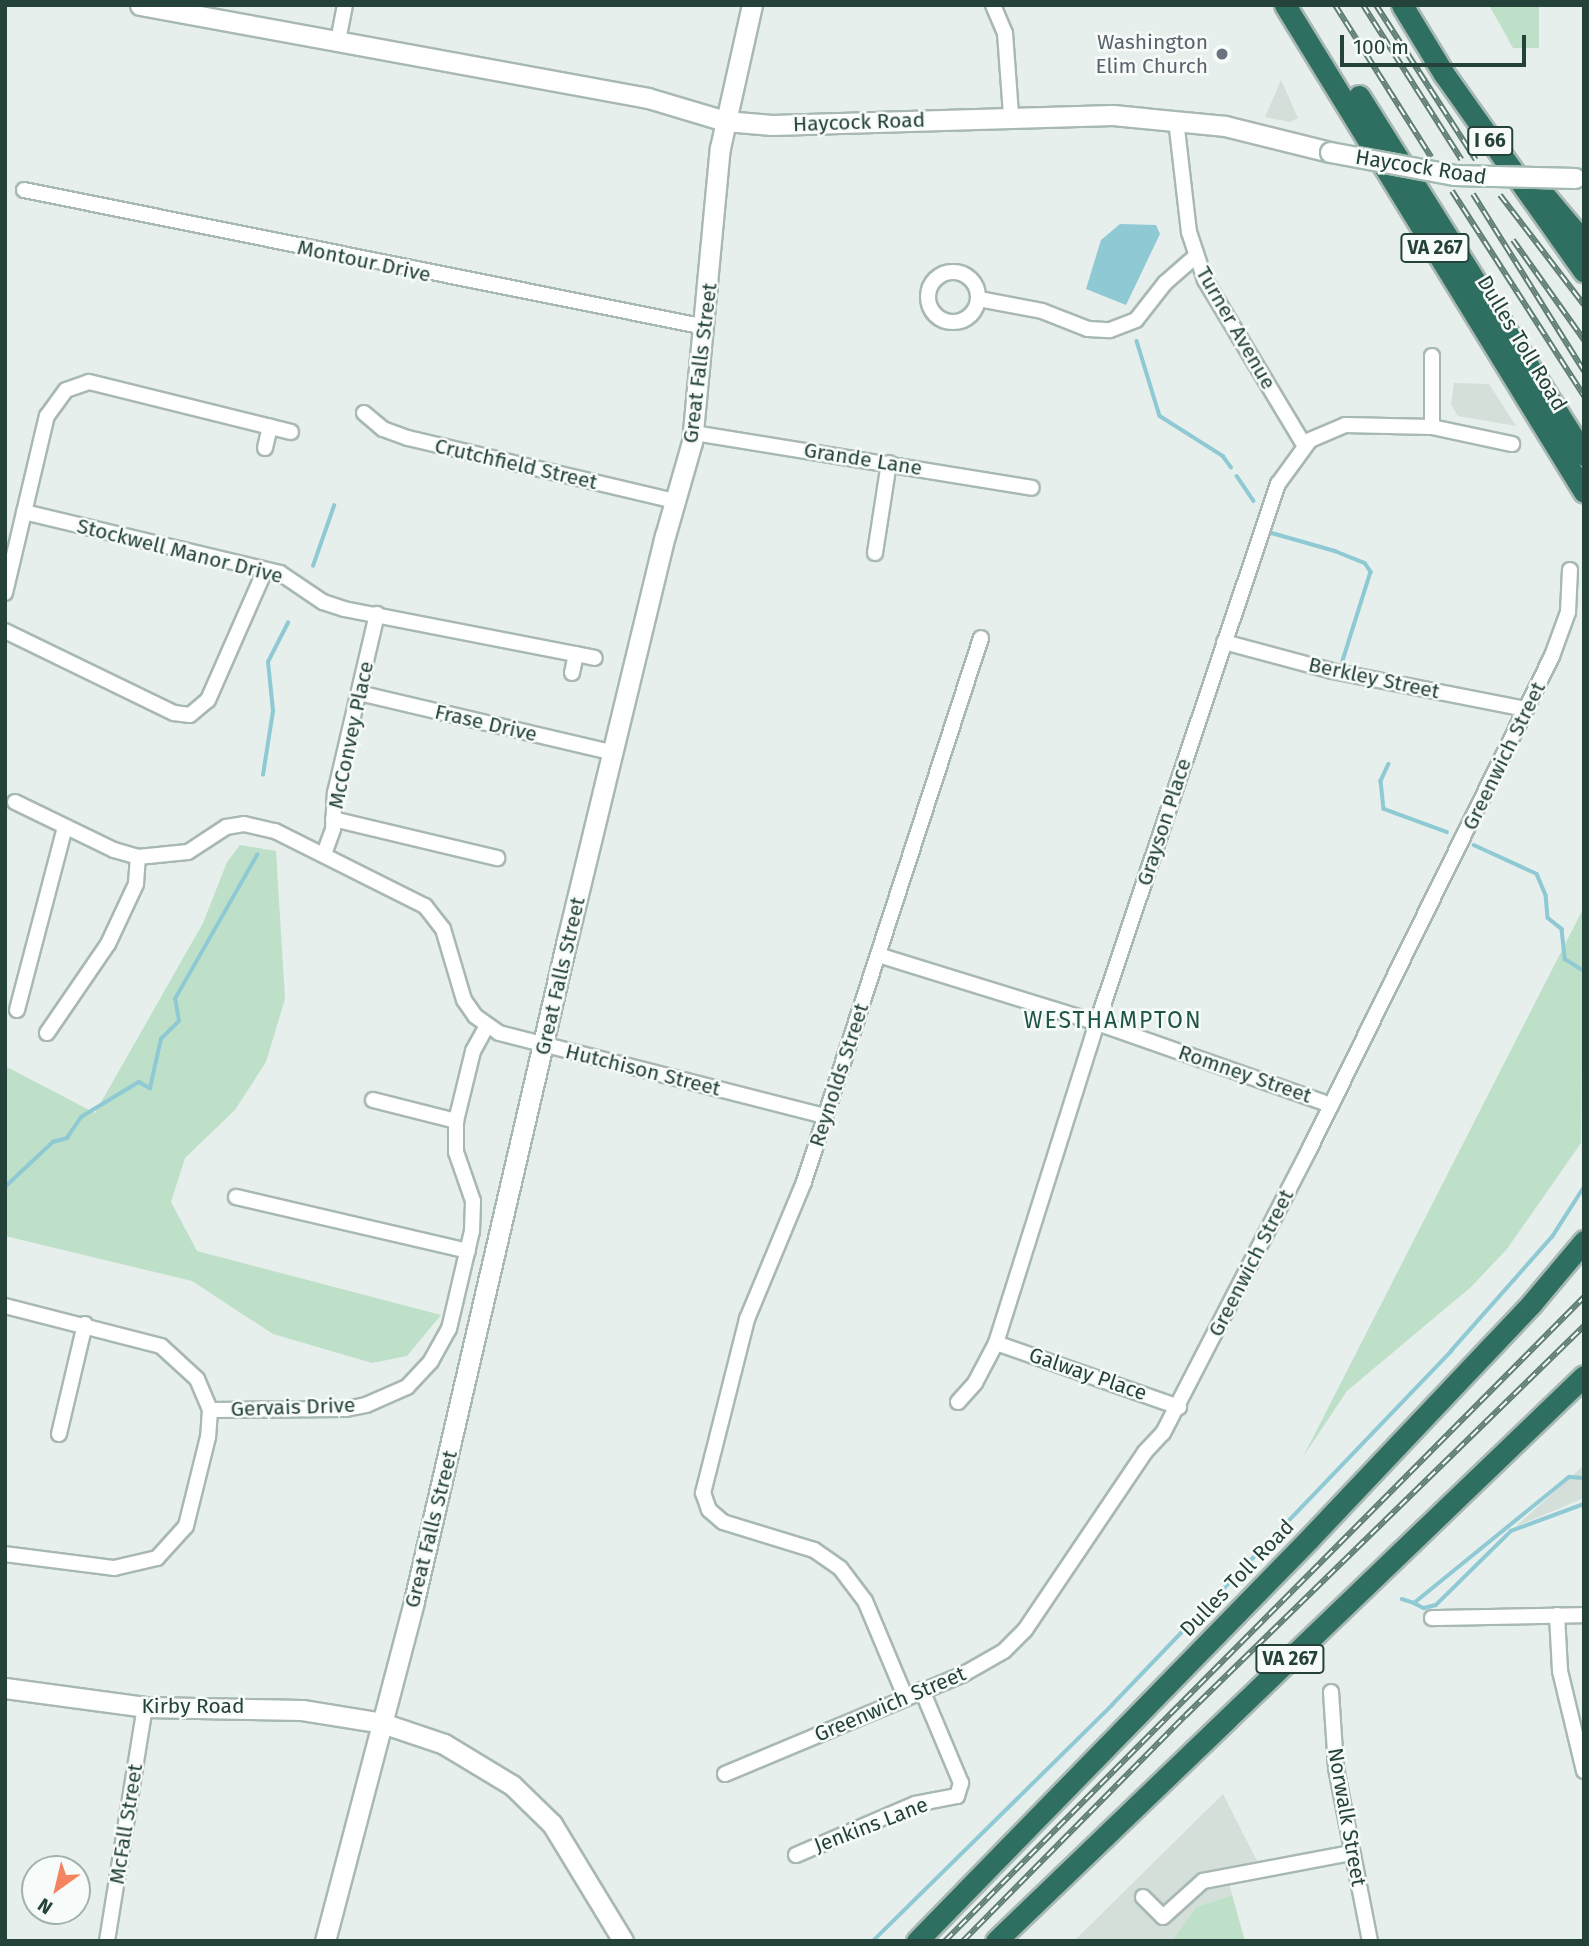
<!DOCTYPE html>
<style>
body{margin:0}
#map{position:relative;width:1589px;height:1946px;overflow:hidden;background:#e6efeb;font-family:"Fira Sans",sans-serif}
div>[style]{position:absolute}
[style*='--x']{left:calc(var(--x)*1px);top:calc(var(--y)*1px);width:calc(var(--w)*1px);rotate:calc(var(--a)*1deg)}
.built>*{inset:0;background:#d4dfda}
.green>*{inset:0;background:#bfe0c8}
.water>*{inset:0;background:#8ec9d4}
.stream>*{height:3.5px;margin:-1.75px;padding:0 1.75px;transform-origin:1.75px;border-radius:1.75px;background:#8ec9d4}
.roads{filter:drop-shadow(2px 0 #a8b8b2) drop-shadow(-2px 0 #a8b8b2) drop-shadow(0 2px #a8b8b2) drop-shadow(0 -2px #a8b8b2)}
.street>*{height:14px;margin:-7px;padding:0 7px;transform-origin:7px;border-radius:7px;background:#fff}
.street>.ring{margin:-7px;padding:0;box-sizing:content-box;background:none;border:14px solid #fff;border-radius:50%}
.secondary>*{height:19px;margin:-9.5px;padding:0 9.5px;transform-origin:9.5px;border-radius:9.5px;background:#fff}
.highway>*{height:21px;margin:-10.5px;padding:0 10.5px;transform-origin:10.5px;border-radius:10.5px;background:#2f6f62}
.rail>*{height:6px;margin-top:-3px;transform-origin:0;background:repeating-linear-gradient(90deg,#f7fbf9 0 10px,#5f7d75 0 20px);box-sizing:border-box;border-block:2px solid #5f7d75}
.bridges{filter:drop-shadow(2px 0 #a4bbb3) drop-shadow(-2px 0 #a4bbb3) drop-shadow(0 2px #a4bbb3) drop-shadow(0 -2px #a4bbb3)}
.secondary-bridge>*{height:19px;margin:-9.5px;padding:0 9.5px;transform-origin:9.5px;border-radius:9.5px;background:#fff}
.dots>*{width:19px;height:19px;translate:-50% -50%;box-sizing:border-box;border:4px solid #f7fbf9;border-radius:50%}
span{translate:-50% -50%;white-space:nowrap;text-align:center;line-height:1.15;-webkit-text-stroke:5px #f7fbf9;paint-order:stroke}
.shield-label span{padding:2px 5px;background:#f7fbf9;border:2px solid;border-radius:5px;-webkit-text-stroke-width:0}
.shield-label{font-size:19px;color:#24423a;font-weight:700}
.worship-label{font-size:21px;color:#5b616d}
.right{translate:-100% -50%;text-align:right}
.street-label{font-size:21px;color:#24423a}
.neighbourhood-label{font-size:23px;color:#1f5548;letter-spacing:2px}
.frame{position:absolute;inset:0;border:7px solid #24423a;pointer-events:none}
.north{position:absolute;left:21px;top:1855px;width:70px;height:70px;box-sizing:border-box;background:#f7fbf9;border:2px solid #a3b1ad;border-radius:50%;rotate:214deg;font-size:19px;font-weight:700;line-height:28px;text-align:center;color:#24423a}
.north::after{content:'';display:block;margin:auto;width:24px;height:32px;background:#f4845f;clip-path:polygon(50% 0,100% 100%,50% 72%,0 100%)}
.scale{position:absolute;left:1340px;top:35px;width:186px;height:32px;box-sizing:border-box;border:4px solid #24423a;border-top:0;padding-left:9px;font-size:21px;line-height:24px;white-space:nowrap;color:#24423a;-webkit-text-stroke:5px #f7fbf9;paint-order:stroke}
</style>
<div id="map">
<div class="built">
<i style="clip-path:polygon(1281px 80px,1298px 118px,1290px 122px,1265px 117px)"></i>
<i style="clip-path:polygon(1454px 383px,1489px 384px,1516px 426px,1458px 416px,1451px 405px)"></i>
<i style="clip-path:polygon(1584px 1465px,1584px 1498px,1515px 1527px)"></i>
<i style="clip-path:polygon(1223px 1794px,1257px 1861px,1225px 1868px,1232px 1895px,1196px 1907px,1172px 1941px,1074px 1941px)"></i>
</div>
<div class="green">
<i style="clip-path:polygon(1489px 5px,1539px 5px,1539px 48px,1513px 48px)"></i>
<i style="clip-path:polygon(240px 845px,276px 851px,285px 999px,266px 1062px,235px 1110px,185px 1158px,171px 1202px,197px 1251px,441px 1315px,407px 1356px,372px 1363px,273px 1334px,192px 1281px,5px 1236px,5px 1066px,95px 1113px,203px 923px,227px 862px)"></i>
<i style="clip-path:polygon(1584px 907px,1581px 1143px,1507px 1249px,1471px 1287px,1347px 1391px,1303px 1457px)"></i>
<i style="clip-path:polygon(1232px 1895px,1245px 1941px,1172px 1941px,1196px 1907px)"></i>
</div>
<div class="water">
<i style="clip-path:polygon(1120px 224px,1156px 225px,1160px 234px,1126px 305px,1086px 289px,1101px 240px)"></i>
</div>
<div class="stream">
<i style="--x:1137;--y:341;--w:78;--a:73"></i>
<i style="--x:1160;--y:416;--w:75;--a:32.4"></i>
<i style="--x:1223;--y:456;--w:14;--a:54"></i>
<i style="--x:1237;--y:476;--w:30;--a:56"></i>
<i style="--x:1272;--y:533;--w:66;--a:15.9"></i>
<i style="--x:1335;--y:551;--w:32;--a:22"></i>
<i style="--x:1365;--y:563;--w:11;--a:56"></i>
<i style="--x:1371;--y:572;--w:93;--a:107.5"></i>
<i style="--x:313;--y:566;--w:64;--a:-70.7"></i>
<i style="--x:1389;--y:764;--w:19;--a:115"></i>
<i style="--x:1381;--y:781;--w:28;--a:84"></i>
<i style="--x:1384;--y:809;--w:67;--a:20.1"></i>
<i style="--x:263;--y:775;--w:65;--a:-81.1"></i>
<i style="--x:273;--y:711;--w:49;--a:-95.8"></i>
<i style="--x:268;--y:662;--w:44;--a:-62.9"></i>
<i style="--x:1474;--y:845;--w:69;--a:24.7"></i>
<i style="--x:1537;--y:874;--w:23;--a:67"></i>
<i style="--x:1546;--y:895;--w:23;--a:85"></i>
<i style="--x:1548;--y:918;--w:18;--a:38"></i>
<i style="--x:1562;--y:929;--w:30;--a:84"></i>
<i style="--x:1565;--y:959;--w:22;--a:32"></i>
<i style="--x:5;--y:1187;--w:66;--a:-43.2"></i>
<i style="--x:53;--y:1142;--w:15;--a:-16"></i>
<i style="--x:67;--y:1138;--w:25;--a:-56"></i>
<i style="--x:81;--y:1117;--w:68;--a:-31.1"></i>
<i style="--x:139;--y:1082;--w:13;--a:29"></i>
<i style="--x:150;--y:1088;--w:50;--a:-77.3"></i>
<i style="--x:161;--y:1039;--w:25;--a:-45"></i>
<i style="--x:179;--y:1021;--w:22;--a:-100"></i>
<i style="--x:175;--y:999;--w:166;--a:-60.3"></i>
<i style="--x:1402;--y:1599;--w:13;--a:18"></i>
<i style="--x:1414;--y:1603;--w:200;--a:-39.1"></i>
<i style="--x:1569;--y:1477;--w:15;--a:4"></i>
<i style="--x:1414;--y:1603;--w:11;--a:27"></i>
<i style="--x:1424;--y:1608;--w:12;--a:-14"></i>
<i style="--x:1436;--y:1605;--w:105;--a:-44.6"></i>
<i style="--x:1511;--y:1531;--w:78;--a:-20.3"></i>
<i style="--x:873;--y:1941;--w:336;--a:-44.6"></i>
<i style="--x:1112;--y:1705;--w:490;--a:-46.2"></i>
<i style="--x:1451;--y:1351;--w:152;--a:-48.5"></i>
<i style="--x:1552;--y:1237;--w:59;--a:-57.4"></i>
</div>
<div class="roads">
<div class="street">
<i style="--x:993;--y:5;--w:30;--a:67"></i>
<i style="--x:1005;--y:33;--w:82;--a:85.8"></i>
<i style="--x:338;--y:41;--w:37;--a:-79"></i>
<i style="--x:1176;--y:120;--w:113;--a:83.4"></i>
<i style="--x:1189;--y:232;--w:51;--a:71.6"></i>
<i style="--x:1205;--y:280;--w:192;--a:59"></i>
<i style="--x:24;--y:190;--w:695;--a:11.37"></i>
<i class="ring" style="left:928px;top:272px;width:36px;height:36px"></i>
<i style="--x:979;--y:299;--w:64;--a:10.8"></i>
<i style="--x:1042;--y:311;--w:49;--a:21.4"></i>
<i style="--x:1088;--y:329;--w:22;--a:3"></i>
<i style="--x:1110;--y:330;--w:28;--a:-21"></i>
<i style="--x:1136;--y:320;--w:47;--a:-51.9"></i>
<i style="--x:1165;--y:283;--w:41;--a:-41.1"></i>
<i style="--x:364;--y:413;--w:25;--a:40"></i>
<i style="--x:383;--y:429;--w:27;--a:20"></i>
<i style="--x:408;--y:438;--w:274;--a:13.3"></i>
<i style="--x:1432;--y:427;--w:71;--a:-90"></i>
<i style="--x:694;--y:433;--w:342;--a:9.2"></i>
<i style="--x:265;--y:448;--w:22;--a:-77"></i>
<i style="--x:24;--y:512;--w:263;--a:13.4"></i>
<i style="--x:280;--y:573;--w:52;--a:34"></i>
<i style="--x:323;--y:602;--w:22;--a:18"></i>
<i style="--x:344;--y:609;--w:236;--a:11"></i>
<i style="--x:875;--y:553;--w:91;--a:-81.2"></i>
<i style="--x:5;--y:593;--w:182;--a:-76.7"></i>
<i style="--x:47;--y:416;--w:32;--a:-54"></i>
<i style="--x:66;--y:390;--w:24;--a:-19"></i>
<i style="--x:89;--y:382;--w:208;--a:13.9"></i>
<i style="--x:5;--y:631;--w:188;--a:25.9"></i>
<i style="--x:174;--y:713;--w:16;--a:7"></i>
<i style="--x:190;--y:715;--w:23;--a:-40"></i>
<i style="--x:208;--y:700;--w:142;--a:-66.3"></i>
<i style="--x:1224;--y:642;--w:112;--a:15"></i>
<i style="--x:1332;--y:671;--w:198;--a:11.1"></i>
<i style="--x:572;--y:673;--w:19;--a:-78"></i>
<i style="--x:576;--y:654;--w:19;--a:12"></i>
<i style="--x:359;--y:693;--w:262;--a:13.2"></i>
<i style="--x:15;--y:802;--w:110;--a:25.9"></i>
<i style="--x:114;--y:850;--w:25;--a:16"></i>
<i style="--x:138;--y:857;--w:50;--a:-5.7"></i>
<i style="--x:188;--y:852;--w:45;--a:-33.3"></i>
<i style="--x:226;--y:827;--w:18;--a:-9"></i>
<i style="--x:244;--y:824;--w:32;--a:13"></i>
<i style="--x:275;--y:831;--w:168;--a:26.6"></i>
<i style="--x:425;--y:906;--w:29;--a:52"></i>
<i style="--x:443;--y:929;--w:74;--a:73.5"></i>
<i style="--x:464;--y:1000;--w:19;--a:55"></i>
<i style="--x:475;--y:1016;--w:29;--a:35"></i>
<i style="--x:499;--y:1033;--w:336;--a:14.3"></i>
<i style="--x:333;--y:819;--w:169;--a:13.4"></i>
<i style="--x:324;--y:854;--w:27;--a:-70"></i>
<i style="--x:333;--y:829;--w:36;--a:-87"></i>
<i style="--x:335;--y:793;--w:184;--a:-76.8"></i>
<i style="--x:878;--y:955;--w:229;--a:17.2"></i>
<i style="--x:1097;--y:1023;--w:248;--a:19.3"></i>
<i style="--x:17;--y:1010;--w:189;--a:-75.3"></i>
<i style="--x:47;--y:1033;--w:108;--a:-55.6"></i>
<i style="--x:108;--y:944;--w:66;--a:-65"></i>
<i style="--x:136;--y:884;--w:27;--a:-86"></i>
<i style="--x:373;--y:1100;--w:86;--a:14.2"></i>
<i style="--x:236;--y:1197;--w:238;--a:13.1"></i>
<i style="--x:5;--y:1306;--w:161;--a:14.4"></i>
<i style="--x:161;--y:1346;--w:49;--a:42.5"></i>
<i style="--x:197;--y:1379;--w:34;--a:67"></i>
<i style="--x:210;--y:1410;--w:27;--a:94"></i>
<i style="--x:208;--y:1437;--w:92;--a:103.9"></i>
<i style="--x:186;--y:1526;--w:43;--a:132.2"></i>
<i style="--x:157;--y:1558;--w:44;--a:166.9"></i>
<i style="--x:114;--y:1568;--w:110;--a:-172.7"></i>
<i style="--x:996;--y:1343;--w:194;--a:19.3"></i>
<i style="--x:958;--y:1402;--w:25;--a:-48"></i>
<i style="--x:975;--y:1383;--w:45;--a:-62.3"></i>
<i style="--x:996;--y:1343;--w:336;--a:-72.5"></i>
<i style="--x:1097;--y:1023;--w:569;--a:-71.44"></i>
<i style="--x:1278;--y:484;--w:54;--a:-54"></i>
<i style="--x:1310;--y:440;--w:38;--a:-23"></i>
<i style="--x:1345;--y:425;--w:87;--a:1.3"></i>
<i style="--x:1432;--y:427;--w:82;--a:12"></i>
<i style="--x:210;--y:1410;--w:136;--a:-0.4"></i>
<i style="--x:346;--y:1409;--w:20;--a:-11"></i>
<i style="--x:366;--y:1405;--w:45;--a:-23.7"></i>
<i style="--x:407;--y:1387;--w:35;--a:-47"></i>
<i style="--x:431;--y:1361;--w:37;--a:-61"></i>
<i style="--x:449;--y:1329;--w:101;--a:-76.8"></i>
<i style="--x:472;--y:1231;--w:30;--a:-88"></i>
<i style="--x:473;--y:1201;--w:52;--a:-109.1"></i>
<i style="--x:456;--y:1152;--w:31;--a:-90"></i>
<i style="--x:456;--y:1121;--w:72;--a:-76.3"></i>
<i style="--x:473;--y:1051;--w:29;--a:-61"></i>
<i style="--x:59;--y:1434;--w:113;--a:-76.7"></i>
<i style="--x:1557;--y:1615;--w:56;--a:86.9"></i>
<i style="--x:1560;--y:1671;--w:103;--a:76.5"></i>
<i style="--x:1432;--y:1618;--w:152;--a:-1.1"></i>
<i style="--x:1331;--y:1692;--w:76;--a:86.2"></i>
<i style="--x:1336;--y:1768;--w:176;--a:78.9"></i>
<i style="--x:905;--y:1696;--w:103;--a:-112.8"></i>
<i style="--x:865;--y:1601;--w:41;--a:-127.1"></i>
<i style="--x:840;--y:1568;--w:32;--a:-145"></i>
<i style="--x:814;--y:1550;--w:95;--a:-162.9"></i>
<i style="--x:723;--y:1522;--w:18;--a:-139"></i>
<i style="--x:709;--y:1510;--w:18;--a:-109"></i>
<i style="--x:703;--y:1493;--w:179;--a:-75.8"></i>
<i style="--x:747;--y:1319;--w:148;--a:-67.4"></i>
<i style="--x:804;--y:1182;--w:572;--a:-71.98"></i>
<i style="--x:725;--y:1774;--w:257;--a:-22.7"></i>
<i style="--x:962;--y:1675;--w:48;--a:-29.7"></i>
<i style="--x:1004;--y:1651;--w:30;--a:-45"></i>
<i style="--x:1025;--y:1630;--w:215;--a:-56"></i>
<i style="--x:1145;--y:1452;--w:26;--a:-47"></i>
<i style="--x:1163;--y:1433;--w:321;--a:-62.7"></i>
<i style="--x:1310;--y:1148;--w:548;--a:-63.81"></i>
<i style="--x:1552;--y:656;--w:47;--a:-70"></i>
<i style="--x:1568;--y:612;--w:42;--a:-87.3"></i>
<i style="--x:796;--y:1855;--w:129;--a:-23.2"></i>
<i style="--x:915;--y:1804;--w:43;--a:-10.8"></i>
<i style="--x:957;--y:1796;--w:14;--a:-73"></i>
<i style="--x:961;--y:1783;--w:101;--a:-112.8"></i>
<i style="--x:1143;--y:1897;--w:28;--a:45"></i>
<i style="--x:1163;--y:1917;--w:54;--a:-42"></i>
<i style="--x:1203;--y:1881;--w:151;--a:-10.7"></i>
<i style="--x:107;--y:1941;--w:237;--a:-80.8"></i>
</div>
<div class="secondary">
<i style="--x:140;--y:5;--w:516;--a:10.37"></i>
<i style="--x:648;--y:98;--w:80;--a:16.6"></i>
<i style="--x:725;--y:121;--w:47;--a:4.9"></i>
<i style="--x:772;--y:125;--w:341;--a:-1.7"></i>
<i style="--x:1113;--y:115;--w:113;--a:5.6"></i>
<i style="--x:1225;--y:126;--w:108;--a:13.9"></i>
<i style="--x:5;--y:1688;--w:141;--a:7.7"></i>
<i style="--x:145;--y:1707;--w:157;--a:1.1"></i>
<i style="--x:302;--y:1710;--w:81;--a:9.2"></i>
<i style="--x:382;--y:1723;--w:65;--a:18.7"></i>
<i style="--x:444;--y:1744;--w:79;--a:31.1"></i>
<i style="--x:512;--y:1785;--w:56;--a:44.3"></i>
<i style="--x:552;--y:1824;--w:137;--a:58.7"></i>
<i style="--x:325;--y:1941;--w:351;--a:-75.3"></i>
<i style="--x:414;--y:1601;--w:678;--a:-76.97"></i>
<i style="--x:567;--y:940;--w:416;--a:-76.4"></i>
<i style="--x:665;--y:536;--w:98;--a:-74"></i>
<i style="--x:692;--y:442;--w:295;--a:-84.6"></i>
<i style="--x:720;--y:148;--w:147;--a:-77.4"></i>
</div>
<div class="highway">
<i style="--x:1285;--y:5;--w:571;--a:58.45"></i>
<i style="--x:1402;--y:5;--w:81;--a:58.7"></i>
<i style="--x:1444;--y:74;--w:242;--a:54.7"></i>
<i style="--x:1359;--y:96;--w:424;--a:57.9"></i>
<i style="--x:1540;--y:190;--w:68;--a:49.8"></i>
<i style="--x:917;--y:1941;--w:561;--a:-45.72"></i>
<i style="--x:1309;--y:1539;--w:325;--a:-46.6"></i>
<i style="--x:1532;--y:1303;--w:81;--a:-50"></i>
<i style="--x:996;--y:1941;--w:815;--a:-43.86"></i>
</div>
</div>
<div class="rail">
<i style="--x:1335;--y:5;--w:180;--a:57.7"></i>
<i style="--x:1363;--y:5;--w:183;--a:57.5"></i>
<i style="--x:1376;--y:5;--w:184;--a:57.2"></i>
<i style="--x:1452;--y:191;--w:244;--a:57.2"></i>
<i style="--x:1473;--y:194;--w:209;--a:57.9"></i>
<i style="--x:1500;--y:195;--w:138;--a:52.6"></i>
<i style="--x:1513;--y:240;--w:123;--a:54.6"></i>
<i style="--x:945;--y:1941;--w:907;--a:-45.22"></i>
<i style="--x:963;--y:1941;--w:316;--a:-45.4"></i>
<i style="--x:1185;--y:1716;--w:558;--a:-44.35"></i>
</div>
<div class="bridges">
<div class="secondary-bridge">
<i style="--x:1330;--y:152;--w:126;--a:10.5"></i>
<i style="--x:1454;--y:175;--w:121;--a:1.4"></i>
</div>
</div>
<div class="dots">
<i style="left:1222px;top:54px;background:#6b7280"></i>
</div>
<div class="shield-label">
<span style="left:1490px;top:141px">I 66</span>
<span style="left:1435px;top:248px">VA 267</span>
<span style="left:1290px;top:1659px">VA 267</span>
</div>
<div class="worship-label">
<span class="right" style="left:1208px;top:54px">Washington<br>Elim Church</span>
</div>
<div class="street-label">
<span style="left:859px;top:122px;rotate:-2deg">Haycock Road</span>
<span style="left:1421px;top:167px;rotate:9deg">Haycock Road</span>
<span style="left:364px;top:261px;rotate:12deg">Montour Drive</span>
<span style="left:1236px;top:328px;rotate:60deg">Turner Avenue</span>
<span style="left:1522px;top:343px;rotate:59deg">Dulles Toll Road</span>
<span style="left:700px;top:363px;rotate:-83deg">Great Falls Street</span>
<span style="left:863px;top:459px;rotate:9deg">Grande Lane</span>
<span style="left:516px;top:464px;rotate:13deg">Crutchfield Street</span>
<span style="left:180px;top:551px;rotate:14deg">Stockwell Manor Drive</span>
<span style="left:1374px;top:678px;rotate:12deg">Berkley Street</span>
<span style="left:486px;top:723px;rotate:13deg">Frase Drive</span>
<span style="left:351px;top:735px;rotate:-78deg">McConvey Place</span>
<span style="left:1504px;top:756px;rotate:-64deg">Greenwich Street</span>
<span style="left:1164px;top:822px;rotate:-72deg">Grayson Place</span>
<span style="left:560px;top:976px;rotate:-77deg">Great Falls Street</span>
<span style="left:643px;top:1070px;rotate:14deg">Hutchison Street</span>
<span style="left:1245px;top:1074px;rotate:19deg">Romney Street</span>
<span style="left:839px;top:1075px;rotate:-72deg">Reynolds Street</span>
<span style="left:1251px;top:1263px;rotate:-63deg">Greenwich Street</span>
<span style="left:1088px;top:1374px;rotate:19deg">Galway Place</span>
<span style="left:293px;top:1407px;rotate:-2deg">Gervais Drive</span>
<span style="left:431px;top:1529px;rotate:-76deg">Great Falls Street</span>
<span style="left:1237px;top:1578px;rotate:-46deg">Dulles Toll Road</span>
<span style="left:890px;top:1704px;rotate:-23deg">Greenwich Street</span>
<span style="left:193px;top:1706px">Kirby Road</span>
<span style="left:1347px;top:1817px;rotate:80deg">Norwalk Street</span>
<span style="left:126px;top:1824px;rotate:-81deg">McFall Street</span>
<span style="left:871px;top:1825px;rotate:-21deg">Jenkins Lane</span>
</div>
<div class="neighbourhood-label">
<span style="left:1113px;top:1020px">WESTHAMPTON</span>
</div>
<div class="frame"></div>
<div class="north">N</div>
<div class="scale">100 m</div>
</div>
